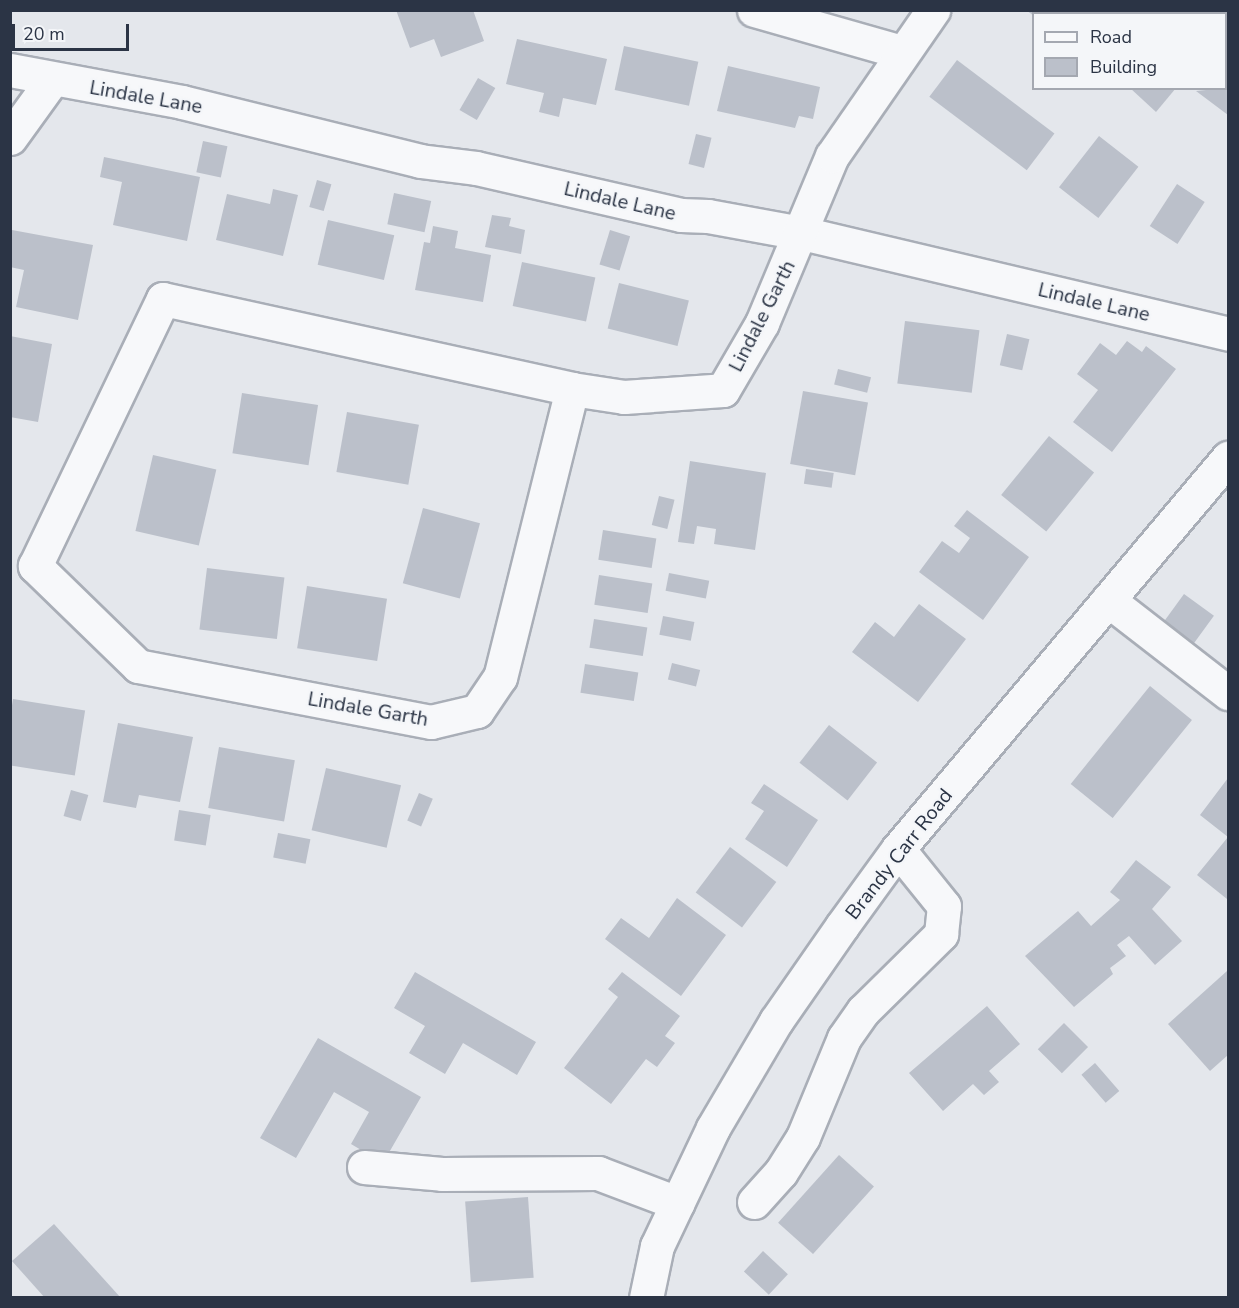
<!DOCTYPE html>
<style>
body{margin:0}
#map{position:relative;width:1239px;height:1308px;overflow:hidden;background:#e4e7ec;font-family:"Nunito Sans",sans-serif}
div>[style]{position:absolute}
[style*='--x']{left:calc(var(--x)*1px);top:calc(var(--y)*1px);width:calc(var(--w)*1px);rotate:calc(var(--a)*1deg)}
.building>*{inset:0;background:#bbc0ca;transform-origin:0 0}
.roads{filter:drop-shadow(2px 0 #a9aeb7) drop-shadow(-2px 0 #a9aeb7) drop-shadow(0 2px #a9aeb7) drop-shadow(0 -2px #a9aeb7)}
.minor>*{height:33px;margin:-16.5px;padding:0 16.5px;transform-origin:16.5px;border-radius:16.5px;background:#f7f8fa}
span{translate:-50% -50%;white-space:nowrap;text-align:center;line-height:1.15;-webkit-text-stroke:4.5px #f4f6f9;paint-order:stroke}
.street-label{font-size:20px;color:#2b3445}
.frame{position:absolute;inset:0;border:12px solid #2b3445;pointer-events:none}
.legend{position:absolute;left:1032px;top:12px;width:195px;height:78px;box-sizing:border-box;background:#f4f6f9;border:2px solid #a4a8b1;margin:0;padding:8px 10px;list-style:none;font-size:18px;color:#2b3445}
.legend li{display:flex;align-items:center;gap:12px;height:30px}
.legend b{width:30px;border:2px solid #a4a8b1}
.scale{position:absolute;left:12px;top:24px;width:117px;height:27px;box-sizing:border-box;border:3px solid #2b3445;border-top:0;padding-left:8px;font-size:18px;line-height:21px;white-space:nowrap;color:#2b3445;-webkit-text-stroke:4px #f4f6f9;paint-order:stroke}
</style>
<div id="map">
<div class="building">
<i style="clip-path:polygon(396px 10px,473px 10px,484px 41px,441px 57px,434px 39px,410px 48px)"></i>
<i style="clip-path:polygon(1026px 10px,1077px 10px,1034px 16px)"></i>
<i style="clip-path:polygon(1202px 10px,1220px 10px,1224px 14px,1199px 14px)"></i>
<i style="clip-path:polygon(1228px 19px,1228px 115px,1196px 91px,1226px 88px)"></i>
<i style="clip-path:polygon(517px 39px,607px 59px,596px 105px,563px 98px,559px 117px,539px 112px,544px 93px,506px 84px)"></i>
<i style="left:624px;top:46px;width:76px;height:45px;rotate:12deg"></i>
<i style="left:957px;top:60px;width:122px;height:46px;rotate:37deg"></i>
<i style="clip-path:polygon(728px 66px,820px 87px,813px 119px,799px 116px,795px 128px,717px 111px)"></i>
<i style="left:478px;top:78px;width:20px;height:37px;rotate:30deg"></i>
<i style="clip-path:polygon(1130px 88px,1176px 88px,1156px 112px)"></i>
<i style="left:696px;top:134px;width:16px;height:31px;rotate:14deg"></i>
<i style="left:1099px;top:136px;width:50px;height:65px;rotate:38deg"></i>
<i style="left:203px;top:141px;width:25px;height:32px;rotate:12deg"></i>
<i style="clip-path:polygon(104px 157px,200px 177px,187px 241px,113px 225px,122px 182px,100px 177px)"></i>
<i style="left:317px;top:180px;width:15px;height:28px;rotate:16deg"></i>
<i style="left:1177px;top:184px;width:33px;height:50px;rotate:33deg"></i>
<i style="clip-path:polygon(273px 189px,298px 195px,283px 256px,216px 240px,227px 194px,270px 204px)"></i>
<i style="left:394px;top:193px;width:38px;height:32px;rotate:12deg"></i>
<i style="clip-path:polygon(492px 215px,511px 218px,509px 226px,525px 230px,521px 254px,485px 247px)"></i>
<i style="left:328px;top:220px;width:68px;height:46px;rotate:13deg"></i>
<i style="clip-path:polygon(433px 226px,458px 231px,455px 248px,491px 255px,483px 302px,415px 290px,424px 242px,430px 243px)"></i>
<i style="clip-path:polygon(12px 230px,93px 245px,78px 320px,16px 307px,24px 270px,10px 267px)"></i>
<i style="left:610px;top:230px;width:21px;height:36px;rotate:17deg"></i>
<i style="left:522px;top:262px;width:75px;height:45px;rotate:12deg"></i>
<i style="left:619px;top:283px;width:72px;height:47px;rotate:14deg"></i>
<i style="left:905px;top:321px;width:75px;height:63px;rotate:7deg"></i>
<i style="left:1007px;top:334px;width:23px;height:32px;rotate:13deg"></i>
<i style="clip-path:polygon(10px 336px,52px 344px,38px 422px,10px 417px)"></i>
<i style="clip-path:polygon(1127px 341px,1142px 352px,1146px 346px,1176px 369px,1112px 452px,1073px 422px,1098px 390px,1077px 374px,1100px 343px,1116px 355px)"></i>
<i style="left:838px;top:369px;width:34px;height:16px;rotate:14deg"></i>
<i style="left:803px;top:391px;width:66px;height:74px;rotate:10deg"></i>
<i style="left:242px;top:393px;width:77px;height:61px;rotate:9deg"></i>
<i style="left:347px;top:412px;width:73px;height:61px;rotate:10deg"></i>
<i style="left:1049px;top:436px;width:58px;height:76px;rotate:39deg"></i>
<i style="left:153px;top:455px;width:65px;height:78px;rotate:13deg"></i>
<i style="clip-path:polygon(690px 461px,766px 473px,755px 550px,714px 544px,716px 529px,697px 526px,694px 544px,678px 542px)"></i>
<i style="left:806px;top:469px;width:28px;height:15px;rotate:8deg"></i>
<i style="left:659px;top:496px;width:16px;height:30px;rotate:14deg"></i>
<i style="left:423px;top:508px;width:59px;height:78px;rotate:15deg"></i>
<i style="clip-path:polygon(967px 510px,1029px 557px,983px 620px,919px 572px,942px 541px,959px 553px,970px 538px,954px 526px)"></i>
<i style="left:603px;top:530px;width:54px;height:30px;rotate:9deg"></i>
<i style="left:207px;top:568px;width:78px;height:62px;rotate:7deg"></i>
<i style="left:669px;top:573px;width:41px;height:18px;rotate:11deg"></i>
<i style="left:599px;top:575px;width:54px;height:30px;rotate:9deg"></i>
<i style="left:307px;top:586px;width:81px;height:63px;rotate:9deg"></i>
<i style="left:1184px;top:594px;width:37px;height:39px;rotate:36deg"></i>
<i style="clip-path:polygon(919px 604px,966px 639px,918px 702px,852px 652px,875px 622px,894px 637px)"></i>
<i style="left:663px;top:616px;width:32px;height:19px;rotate:11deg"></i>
<i style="left:594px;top:619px;width:54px;height:29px;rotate:9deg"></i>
<i style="left:672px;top:663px;width:29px;height:17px;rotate:14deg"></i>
<i style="left:585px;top:664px;width:54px;height:29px;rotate:9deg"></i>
<i style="left:1150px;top:686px;width:54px;height:126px;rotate:39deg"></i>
<i style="left:13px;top:699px;width:73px;height:66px;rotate:9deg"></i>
<i style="clip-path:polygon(118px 723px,193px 737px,180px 802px,139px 795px,136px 808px,103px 802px)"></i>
<i style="left:829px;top:725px;width:61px;height:48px;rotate:38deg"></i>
<i style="left:219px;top:747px;width:77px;height:62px;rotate:10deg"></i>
<i style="left:326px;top:768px;width:77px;height:64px;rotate:13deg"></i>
<i style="clip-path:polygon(1228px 778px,1228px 896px,1227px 899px,1197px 875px,1228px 837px,1200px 815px)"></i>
<i style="clip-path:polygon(764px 784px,818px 820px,787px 867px,745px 839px,764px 811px,751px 803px)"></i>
<i style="left:71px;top:790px;width:18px;height:27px;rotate:16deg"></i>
<i style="left:419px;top:793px;width:15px;height:30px;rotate:23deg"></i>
<i style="left:179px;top:810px;width:32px;height:31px;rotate:9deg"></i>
<i style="left:278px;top:833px;width:33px;height:25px;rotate:11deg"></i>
<i style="left:730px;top:847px;width:58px;height:57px;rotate:37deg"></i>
<i style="clip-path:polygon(1136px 860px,1171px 887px,1152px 909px,1182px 941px,1155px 965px,1129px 936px,1117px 945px,1126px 956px,1110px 968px,1113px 974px,1074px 1007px,1025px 956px,1078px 911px,1091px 926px,1120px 900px,1110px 892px)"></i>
<i style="clip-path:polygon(677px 898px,726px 935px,681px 996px,605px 939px,621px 918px,649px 938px)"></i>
<i style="clip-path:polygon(1227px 971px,1228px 1055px,1210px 1071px,1168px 1024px)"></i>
<i style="clip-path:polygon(415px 972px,536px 1042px,517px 1075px,463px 1043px,445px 1074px,409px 1053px,425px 1026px,394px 1008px)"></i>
<i style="clip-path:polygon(622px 972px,680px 1016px,665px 1036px,675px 1043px,657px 1067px,646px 1059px,611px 1104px,564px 1068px,618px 997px,608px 989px)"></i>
<i style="clip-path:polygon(987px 1006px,1020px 1044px,989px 1071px,999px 1082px,984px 1095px,973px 1084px,943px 1111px,909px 1073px)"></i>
<i style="left:1064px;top:1023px;width:34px;height:37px;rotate:45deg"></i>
<i style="clip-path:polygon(318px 1038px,421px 1097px,383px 1163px,351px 1144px,369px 1112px,334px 1092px,296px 1158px,260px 1138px)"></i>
<i style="left:1095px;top:1063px;width:37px;height:18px;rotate:49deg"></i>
<i style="left:839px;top:1155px;width:47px;height:91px;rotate:42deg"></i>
<i style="left:528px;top:1197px;width:81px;height:63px;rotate:86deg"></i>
<i style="clip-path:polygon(54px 1224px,121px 1298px,45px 1298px,12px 1261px)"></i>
<i style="left:763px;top:1251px;width:34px;height:28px;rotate:43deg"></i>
</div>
<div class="roads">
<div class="minor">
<i style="--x:754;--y:10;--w:153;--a:15.9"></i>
<i style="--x:10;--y:70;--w:175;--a:10.5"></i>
<i style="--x:182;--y:102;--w:245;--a:13.9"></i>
<i style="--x:420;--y:161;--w:56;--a:7.1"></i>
<i style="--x:476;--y:168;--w:210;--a:12.9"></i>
<i style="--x:681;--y:215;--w:27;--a:2"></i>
<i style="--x:708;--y:216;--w:96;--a:10.3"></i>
<i style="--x:802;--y:233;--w:438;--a:13.3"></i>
<i style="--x:10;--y:138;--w:72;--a:-54.1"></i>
<i style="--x:572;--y:389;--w:297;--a:104"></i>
<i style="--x:500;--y:677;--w:41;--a:124.1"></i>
<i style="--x:477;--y:711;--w:47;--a:166.6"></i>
<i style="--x:431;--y:722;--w:298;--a:-169.2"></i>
<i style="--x:138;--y:666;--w:144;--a:-135.8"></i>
<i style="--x:35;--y:566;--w:296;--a:-64.4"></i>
<i style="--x:163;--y:299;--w:419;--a:12.4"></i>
<i style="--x:572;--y:389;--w:53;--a:8.7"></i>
<i style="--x:624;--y:397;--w:99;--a:-4"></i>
<i style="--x:723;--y:390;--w:78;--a:-59.8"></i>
<i style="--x:762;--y:323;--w:181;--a:-67.3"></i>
<i style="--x:832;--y:156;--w:178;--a:-55.3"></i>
<i style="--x:1108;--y:600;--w:152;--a:37.8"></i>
<i style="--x:364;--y:1167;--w:78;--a:5.1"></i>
<i style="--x:442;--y:1174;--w:156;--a:-0.4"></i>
<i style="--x:598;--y:1173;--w:85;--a:20.8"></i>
<i style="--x:754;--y:1202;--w:40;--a:-48"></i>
<i style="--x:781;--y:1172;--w:41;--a:-57.8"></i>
<i style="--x:803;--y:1137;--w:107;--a:-67.5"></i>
<i style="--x:844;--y:1038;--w:33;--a:-55"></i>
<i style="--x:863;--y:1011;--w:110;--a:-44.6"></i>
<i style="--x:941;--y:934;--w:28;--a:-84"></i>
<i style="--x:944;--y:906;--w:73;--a:-128.9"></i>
<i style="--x:646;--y:1298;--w:53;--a:-78.1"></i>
<i style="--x:657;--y:1246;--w:131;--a:-64.6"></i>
<i style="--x:713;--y:1128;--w:124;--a:-59.5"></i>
<i style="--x:776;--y:1021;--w:116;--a:-55.2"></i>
<i style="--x:842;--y:926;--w:95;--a:-54"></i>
<i style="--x:898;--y:849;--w:512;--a:-49.84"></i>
</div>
</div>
<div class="street-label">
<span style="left:146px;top:97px;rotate:10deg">Lindale Lane</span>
<span style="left:620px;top:201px;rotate:13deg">Lindale Lane</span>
<span style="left:1094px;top:302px;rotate:13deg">Lindale Lane</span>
<span style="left:762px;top:316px;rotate:-63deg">Lindale Garth</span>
<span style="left:368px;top:709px;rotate:10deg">Lindale Garth</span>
<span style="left:899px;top:854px;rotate:-52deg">Brandy Carr Road</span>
</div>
<div class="frame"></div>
<ul class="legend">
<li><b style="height:8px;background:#f7f8fa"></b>Road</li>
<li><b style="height:16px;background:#bbc0ca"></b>Building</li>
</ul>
<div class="scale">20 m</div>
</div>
